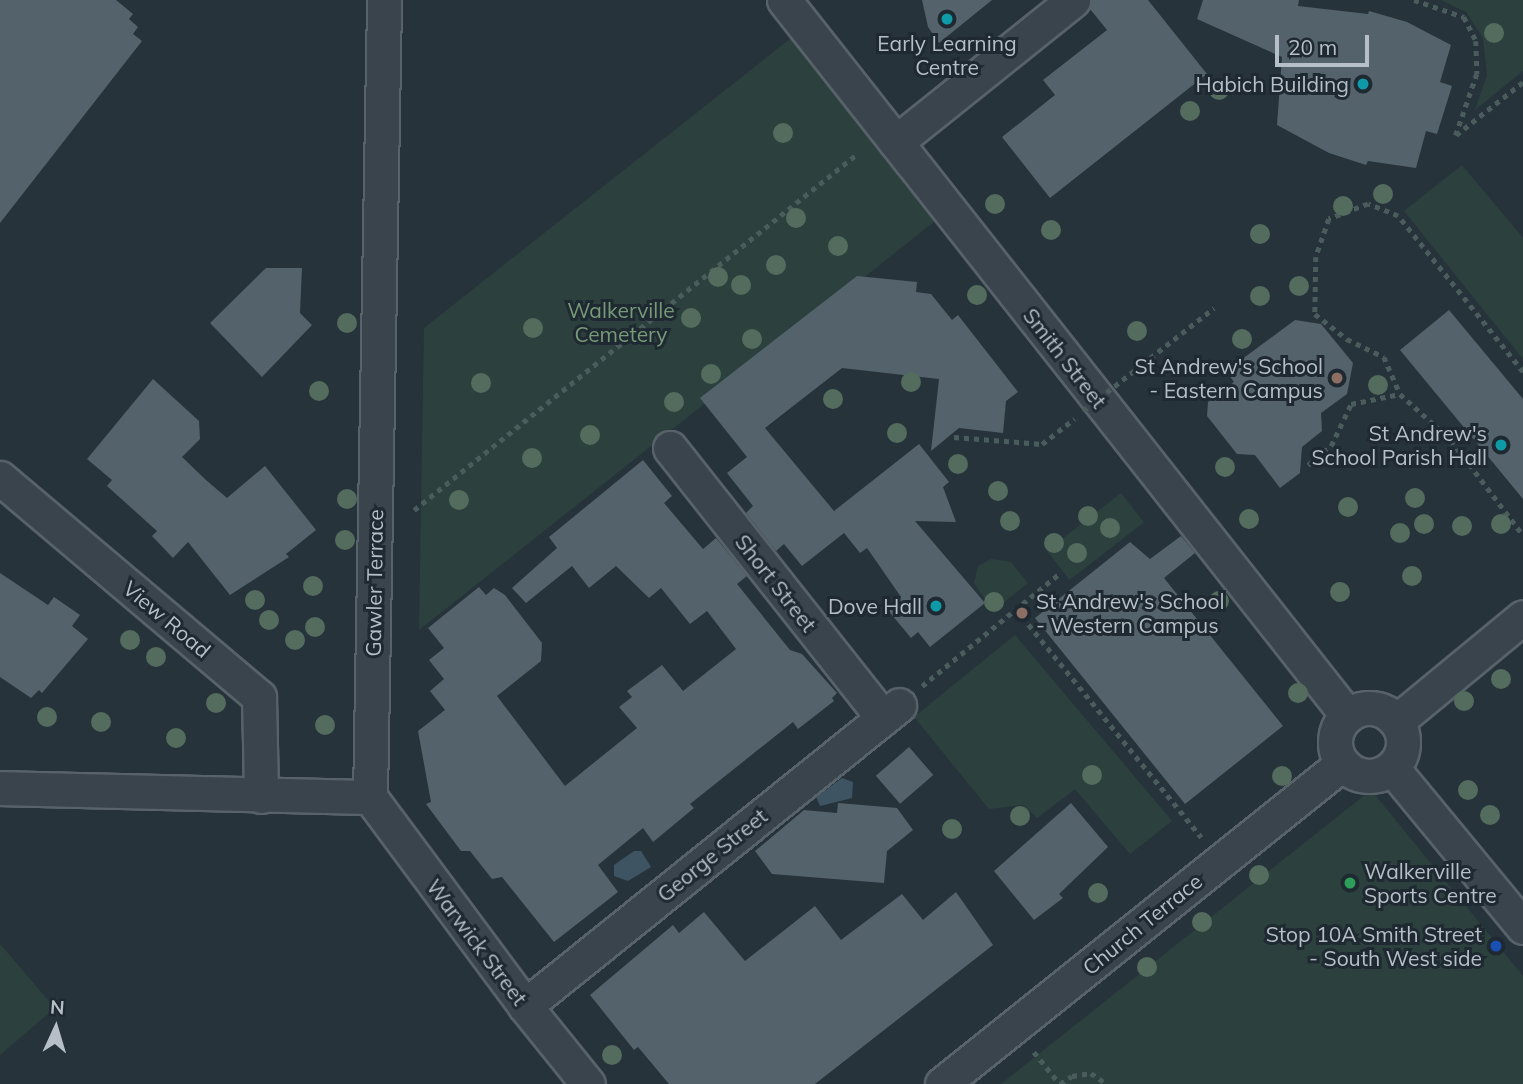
<!DOCTYPE html>
<style>
body{margin:0}
#map{position:relative;width:1523px;height:1084px;overflow:hidden;background:#27333b;font-family:Mulish,sans-serif}
div>[style]{position:absolute}
[style*='--x']{left:calc(var(--x)*1px);top:calc(var(--y)*1px);width:calc(var(--w)*1px);rotate:calc(var(--a)*1deg)}
.green>*{inset:0;background:#2c413e;transform-origin:0 0}
.water>*{inset:0;background:#3e5462}
.building>*{inset:0;background:#54626c;transform-origin:0 0}
.path>*{height:4.5px;margin-top:-2.25px;transform-origin:0;background:repeating-linear-gradient(90deg,#4a5d5c 0 5px,transparent 0 10px)}
.roads{filter:drop-shadow(2px 0 #58626a) drop-shadow(-2px 0 #58626a) drop-shadow(0 2px #58626a) drop-shadow(0 -2px #58626a)}
.minor>*{height:33px;margin:-16.5px;padding:0 16.5px;transform-origin:16.5px;border-radius:16.5px;background:#3a444c}
.minor>.ring{margin:-16.5px;padding:0;box-sizing:content-box;background:none;border:33px solid #3a444c;border-radius:50%}
.path-bridge>*{height:4.5px;margin-top:-2.25px;transform-origin:0;background:repeating-linear-gradient(90deg,#4a5d5c 0 5px,transparent 0 10px)}
.trees>*{width:20px;height:20px;margin:-10px;border-radius:50%;background:#536c5d}
.dots>*{width:19px;height:19px;translate:-50% -50%;box-sizing:border-box;border:4px solid #1f2931;border-radius:50%}
span{translate:-50% -50%;white-space:nowrap;text-align:center;line-height:1.15;-webkit-text-stroke:6px #1f2931;paint-order:stroke}
.poi-label{font-size:21px;color:#b6bfc7}
.right{translate:-100% -50%;text-align:right}
.left{translate:0 -50%;text-align:left}
.park-label{font-size:21px;color:#779a79}
.street-label{font-size:21px;color:#b6bfc7}
.north{position:absolute;left:21px;top:993px;width:70px;height:70px;-webkit-text-stroke:5px #1f2931;paint-order:stroke;rotate:4deg;font-size:19px;font-weight:700;line-height:28px;text-align:center;color:#b6bfc7}
.north::after{content:'';display:block;margin:auto;width:24px;height:32px;background:#b6bfc7;clip-path:polygon(50% 0,100% 100%,50% 72%,0 100%)}
.scale{position:absolute;left:1275px;top:35px;width:94px;height:32px;box-sizing:border-box;border:4px solid #b6bfc7;border-top:0;padding-left:9px;font-size:21px;line-height:24px;white-space:nowrap;color:#b6bfc7;-webkit-text-stroke:5px #1f2931;paint-order:stroke}
</style>
<div id="map">
<div class="green">
<i style="clip-path:polygon(1441px 0,1523px 0,1523px 71px,1475px 110px,1487px 75px,1483px 38px,1466px 12px)"></i>
<i style="clip-path:polygon(805px 27px,949px 210px,419px 630px,424px 328px)"></i>
<i style="clip-path:polygon(1462px 165px,1523px 238px,1523px 359px,1404px 211px)"></i>
<i style="left:1121px;top:493px;width:37px;height:94px;rotate:52deg"></i>
<i style="clip-path:polygon(991px 559px,1011px 562px,1028px 583px,993px 611px,974px 583px,978px 566px)"></i>
<i style="clip-path:polygon(1015px 635px,1172px 821px,1130px 854px,1075px 789px,1037px 818px,1023px 805px,989px 809px,914px 717px)"></i>
<i style="clip-path:polygon(1371px 790px,1523px 976px,1523px 1084px,1001px 1084px)"></i>
<i style="clip-path:polygon(0 944px,55px 1008px,0 1055px)"></i>
</div>
<div class="water">
<i style="clip-path:polygon(842px 778px,853px 782px,852px 798px,820px 806px,816px 797px)"></i>
<i style="clip-path:polygon(634px 851px,641px 851px,651px 867px,628px 881px,614px 876px,614px 865px)"></i>
</div>
<div class="building">
<i style="clip-path:polygon(0 0,116px 0,133px 14px,129px 19px,138px 27px,133px 34px,142px 41px,0 223px)"></i>
<i style="clip-path:polygon(922px 0,992px 0,939px 43px,928px 27px)"></i>
<i style="clip-path:polygon(1092px 0,1148px 0,1207px 74px,1050px 198px,1002px 137px,1055px 95px,1043px 80px,1107px 30px,1090px 9px)"></i>
<i style="clip-path:polygon(1203px 0,1299px 0,1298px 6px,1368px 14px,1369px 11px,1407px 22px,1451px 45px,1440px 82px,1452px 86px,1437px 134px,1426px 131px,1416px 168px,1368px 161px,1366px 165px,1329px 153px,1277px 125px,1282px 57px,1197px 19px)"></i>
<i style="clip-path:polygon(266px 268px,302px 268px,300px 313px,312px 325px,262px 377px,210px 323px)"></i>
<i style="clip-path:polygon(857px 276px,917px 282px,916px 292px,931px 294px,952px 320px,958px 315px,1018px 392px,1006px 401px,1003px 433px,959px 428px,931px 451px,939px 379px,842px 368px,765px 428px,834px 511px,919px 444px,949px 482px,943px 487px,956px 522px,915px 521px,985px 603px,930px 647px,918px 632px,911px 638px,887px 609px,901px 597px,867px 548px,860px 553px,844px 533px,802px 566px,784px 544px,776px 551px,746px 513px,753px 506px,727px 473px,747px 457px,700px 398px)"></i>
<i style="clip-path:polygon(1449px 310px,1523px 399px,1523px 499px,1400px 350px)"></i>
<i style="clip-path:polygon(1295px 320px,1321px 324px,1353px 363px,1347px 394px,1321px 413px,1322px 431px,1302px 447px,1300px 473px,1280px 488px,1255px 455px,1237px 454px,1207px 416px,1208px 402px,1234px 382px,1226px 371px)"></i>
<i style="clip-path:polygon(153px 379px,199px 421px,200px 439px,182px 457px,206px 480px,227px 498px,265px 466px,316px 530px,286px 554px,289px 557px,230px 595px,188px 542px,173px 558px,152px 536px,157px 531px,107px 486px,112px 480px,87px 459px)"></i>
<i style="clip-path:polygon(643px 460px,672px 496px,664px 503px,703px 549px,716px 538px,747px 576px,737px 584px,790px 650px,802px 654px,837px 693px,832px 698px,834px 701px,798px 729px,793px 722px,690px 804px,694px 808px,653px 842px,643px 828px,598px 865px,618px 892px,554px 942px,502px 877px,492px 879px,470px 851px,461px 851px,426px 804px,431px 802px,418px 731px,445px 710px,430px 691px,444px 679px,429px 660px,444px 648px,428px 628px,479px 587px,486px 595px,494px 588px,505px 595px,542px 643px,541px 661px,497px 696px,565px 786px,637px 728px,619px 707px,632px 697px,627px 691px,662px 665px,683px 691px,736px 649px,707px 611px,690px 624px,661px 588px,649px 598px,616px 566px,589px 588px,572px 566px,526px 603px,512px 588px,557px 548px,549px 537px)"></i>
<i style="clip-path:polygon(1181px 536px,1195px 553px,1164px 578px,1283px 726px,1185px 804px,1035px 618px,1130px 542px,1150px 559px)"></i>
<i style="clip-path:polygon(0 573px,48px 605px,54px 597px,80px 615px,72px 626px,88px 639px,42px 693px,39px 690px,31px 698px,0 677px)"></i>
<i style="left:909px;top:747px;width:37px;height:44px;rotate:49deg"></i>
<i style="clip-path:polygon(838px 803px,897px 808px,913px 830px,887px 851px,884px 883px,772px 874px,755px 851px,804px 810px,837px 813px)"></i>
<i style="clip-path:polygon(1071px 803px,1108px 847px,1059px 894px,1063px 898px,1034px 920px,994px 871px)"></i>
<i style="clip-path:polygon(956px 892px,993px 945px,815px 1084px,669px 1084px,638px 1047px,634px 1050px,590px 995px,673px 925px,679px 933px,704px 912px,745px 961px,815px 906px,841px 940px,902px 894px,923px 920px)"></i>
</div>
<div class="path">
<i style="--x:1414;--y:0;--w:53;--a:18.8"></i>
<i style="--x:1464;--y:17;--w:27;--a:63"></i>
<i style="--x:1476;--y:41;--w:33;--a:88"></i>
<i style="--x:1477;--y:74;--w:65;--a:109"></i>
<i style="--x:1456;--y:135;--w:85;--a:-38.3"></i>
<i style="--x:1150;--y:358;--w:81;--a:-38"></i>
<i style="--x:1523;--y:372;--w:200;--a:-128.7"></i>
<i style="--x:1398;--y:216;--w:32;--a:-158"></i>
<i style="--x:1368;--y:204;--w:42;--a:159"></i>
<i style="--x:1329;--y:219;--w:40;--a:108.9"></i>
<i style="--x:1316;--y:257;--w:57;--a:91"></i>
<i style="--x:1315;--y:314;--w:41;--a:38"></i>
<i style="--x:1347;--y:339;--w:41;--a:25.9"></i>
<i style="--x:1384;--y:357;--w:40;--a:66.6"></i>
<i style="--x:1400;--y:394;--w:69;--a:42"></i>
<i style="--x:1451;--y:440;--w:119;--a:52.8"></i>
<i style="--x:954;--y:437;--w:88;--a:4.5"></i>
<i style="--x:1042;--y:444;--w:41;--a:-38"></i>
<i style="--x:1308;--y:465;--w:30;--a:-40"></i>
<i style="--x:1331;--y:446;--w:47;--a:-64.5"></i>
<i style="--x:1351;--y:404;--w:50;--a:-11.5"></i>
<i style="--x:414;--y:510;--w:568;--a:-38.79"></i>
<i style="--x:1016;--y:609;--w:294;--a:50.9"></i>
<i style="--x:922;--y:686;--w:178;--a:-39.3"></i>
<i style="--x:1034;--y:1052;--w:41;--a:50.9"></i>
<i style="--x:1060;--y:1084;--w:14;--a:-34"></i>
<i style="--x:1072;--y:1076;--w:19;--a:-9"></i>
<i style="--x:1091;--y:1073;--w:19;--a:35"></i>
</div>
<div class="roads">
<div class="minor">
<i style="--x:784;--y:0;--w:910;--a:51.78"></i>
<i style="--x:896;--y:142;--w:227;--a:-38.7"></i>
<i style="--x:670;--y:448;--w:344;--a:51.7"></i>
<i style="--x:0;--y:478;--w:339;--a:40.2"></i>
<i style="--x:259;--y:697;--w:99;--a:88.8"></i>
<i class="ring" style="left:1335px;top:708px;width:35px;height:35px"></i>
<i style="--x:1397;--y:721;--w:163;--a:-39.5"></i>
<i style="--x:1392;--y:768;--w:206;--a:50.5"></i>
<i style="--x:0;--y:788;--w:370;--a:1.4"></i>
<i style="--x:370;--y:797;--w:797;--a:-88.99"></i>
<i style="--x:370;--y:797;--w:260;--a:53.4"></i>
<i style="--x:525;--y:1006;--w:100;--a:51.1"></i>
<i style="--x:525;--y:1006;--w:480;--a:-38.8"></i>
<i style="--x:942;--y:1084;--w:512;--a:-38.66"></i>
</div>
</div>
<div class="path-bridge">
<i style="--x:1083;--y:411;--w:85;--a:-38.3"></i>
</div>
<div class="trees">
<i style="left:1494px;top:33px"></i>
<i style="left:1219px;top:90px"></i>
<i style="left:1190px;top:111px"></i>
<i style="left:783px;top:133px"></i>
<i style="left:1383px;top:194px"></i>
<i style="left:995px;top:204px"></i>
<i style="left:1343px;top:206px"></i>
<i style="left:796px;top:218px"></i>
<i style="left:1051px;top:230px"></i>
<i style="left:1260px;top:234px"></i>
<i style="left:838px;top:246px"></i>
<i style="left:776px;top:265px"></i>
<i style="left:718px;top:277px"></i>
<i style="left:741px;top:285px"></i>
<i style="left:1299px;top:286px"></i>
<i style="left:977px;top:295px"></i>
<i style="left:1260px;top:296px"></i>
<i style="left:691px;top:318px"></i>
<i style="left:347px;top:323px"></i>
<i style="left:533px;top:328px"></i>
<i style="left:1137px;top:331px"></i>
<i style="left:752px;top:339px"></i>
<i style="left:1242px;top:339px"></i>
<i style="left:711px;top:374px"></i>
<i style="left:911px;top:382px"></i>
<i style="left:481px;top:383px"></i>
<i style="left:1378px;top:385px"></i>
<i style="left:319px;top:391px"></i>
<i style="left:833px;top:399px"></i>
<i style="left:674px;top:402px"></i>
<i style="left:897px;top:433px"></i>
<i style="left:590px;top:435px"></i>
<i style="left:532px;top:458px"></i>
<i style="left:958px;top:464px"></i>
<i style="left:1225px;top:467px"></i>
<i style="left:998px;top:491px"></i>
<i style="left:1415px;top:498px"></i>
<i style="left:347px;top:499px"></i>
<i style="left:459px;top:500px"></i>
<i style="left:1348px;top:507px"></i>
<i style="left:1088px;top:516px"></i>
<i style="left:1249px;top:519px"></i>
<i style="left:1010px;top:521px"></i>
<i style="left:1424px;top:524px"></i>
<i style="left:1501px;top:524px"></i>
<i style="left:1462px;top:526px"></i>
<i style="left:1110px;top:528px"></i>
<i style="left:1400px;top:533px"></i>
<i style="left:345px;top:540px"></i>
<i style="left:1054px;top:543px"></i>
<i style="left:1077px;top:553px"></i>
<i style="left:1412px;top:576px"></i>
<i style="left:313px;top:586px"></i>
<i style="left:1340px;top:592px"></i>
<i style="left:255px;top:600px"></i>
<i style="left:1219px;top:601px"></i>
<i style="left:994px;top:602px"></i>
<i style="left:269px;top:620px"></i>
<i style="left:315px;top:627px"></i>
<i style="left:130px;top:640px"></i>
<i style="left:295px;top:640px"></i>
<i style="left:156px;top:657px"></i>
<i style="left:1501px;top:679px"></i>
<i style="left:1298px;top:693px"></i>
<i style="left:1464px;top:701px"></i>
<i style="left:216px;top:703px"></i>
<i style="left:47px;top:717px"></i>
<i style="left:101px;top:722px"></i>
<i style="left:325px;top:725px"></i>
<i style="left:176px;top:738px"></i>
<i style="left:1092px;top:775px"></i>
<i style="left:1282px;top:776px"></i>
<i style="left:1468px;top:790px"></i>
<i style="left:1490px;top:815px"></i>
<i style="left:1020px;top:816px"></i>
<i style="left:952px;top:829px"></i>
<i style="left:1259px;top:875px"></i>
<i style="left:1098px;top:893px"></i>
<i style="left:1202px;top:922px"></i>
<i style="left:1147px;top:967px"></i>
<i style="left:612px;top:1055px"></i>
</div>
<div class="dots">
<i style="left:947px;top:19px;background:#0f9aa8"></i>
<i style="left:1363px;top:84px;background:#0f9aa8"></i>
<i style="left:1337px;top:378px;background:#8d6e63"></i>
<i style="left:1501px;top:445px;background:#0f9aa8"></i>
<i style="left:936px;top:606px;background:#0f9aa8"></i>
<i style="left:1022px;top:613px;background:#8d6e63"></i>
<i style="left:1350px;top:883px;background:#2e9e5b"></i>
<i style="left:1496px;top:946px;background:#1a4fb4"></i>
</div>
<div class="poi-label">
<span style="left:947px;top:55px">Early Learning<br>Centre</span>
<span class="right" style="left:1349px;top:84px">Habich Building</span>
<span class="right" style="left:1323px;top:378px">St Andrew's School<br>- Eastern Campus</span>
<span class="right" style="left:1487px;top:445px">St Andrew's<br>School Parish Hall</span>
<span class="left" style="left:1036px;top:613px">St Andrew's School<br>- Western Campus</span>
<span class="right" style="left:922px;top:606px">Dove Hall</span>
<span class="left" style="left:1364px;top:883px">Walkerville<br>Sports Centre</span>
<span class="right" style="left:1482px;top:946px">Stop 10A Smith Street<br>- South West side</span>
</div>
<div class="park-label">
<span style="left:621px;top:322px">Walkerville<br>Cemetery</span>
</div>
<div class="street-label">
<span style="left:1065px;top:358px;rotate:52deg">Smith Street</span>
<span style="left:374px;top:583px;rotate:-89deg">Gawler Terrace</span>
<span style="left:776px;top:583px;rotate:52deg">Short Street</span>
<span style="left:167px;top:619px;rotate:40deg">View Road</span>
<span style="left:712px;top:855px;rotate:-39deg">George Street</span>
<span style="left:1142px;top:924px;rotate:-39deg">Church Terrace</span>
<span style="left:477px;top:942px;rotate:53deg">Warwick Street</span>
</div>
<div class="north">N</div>
<div class="scale">20 m</div>
</div>
